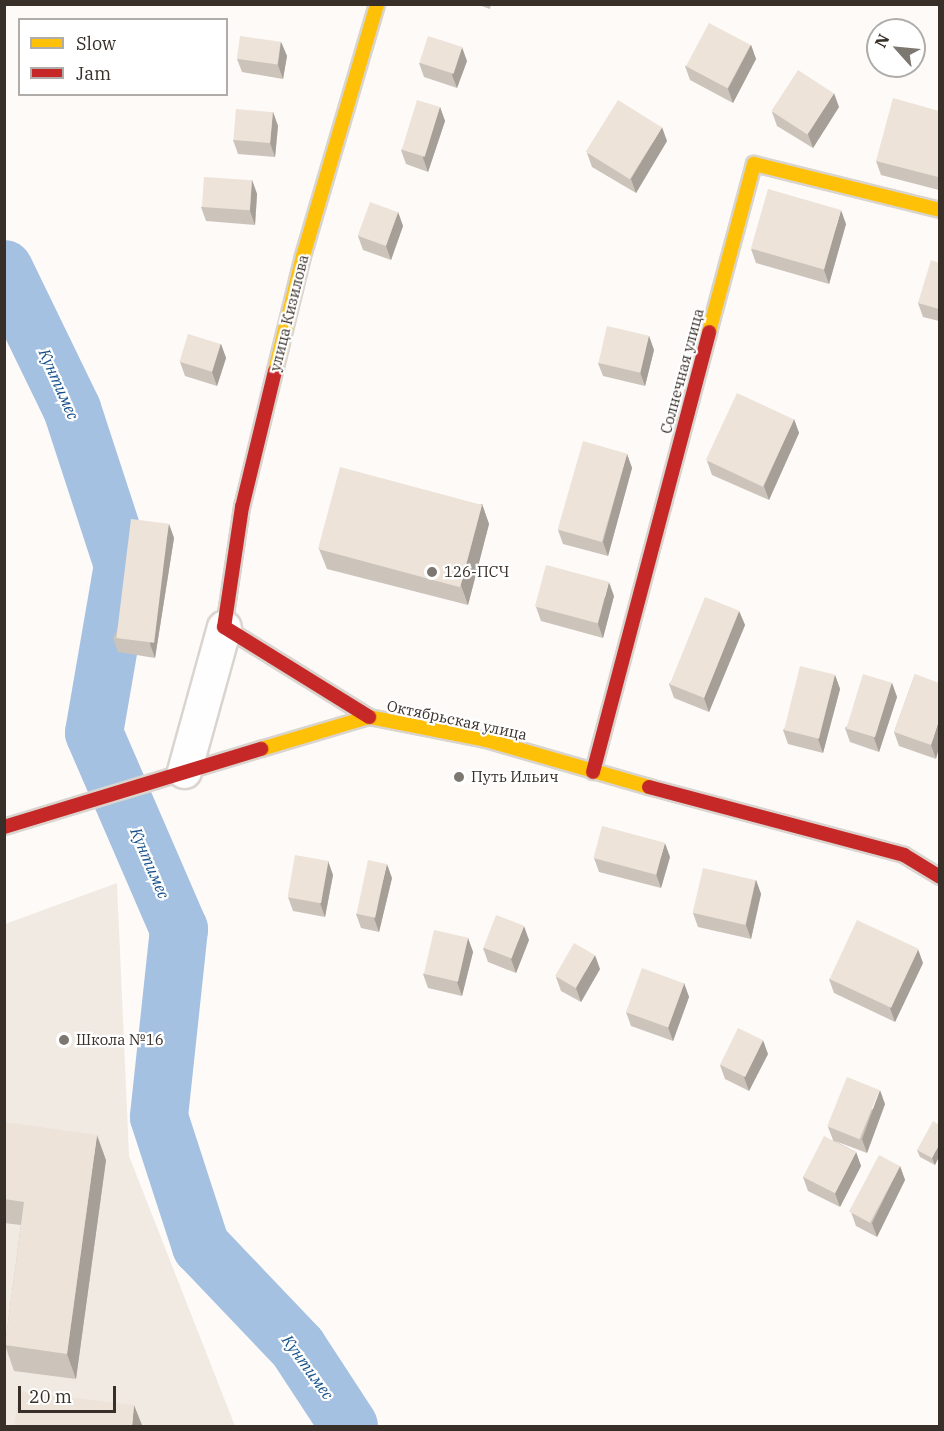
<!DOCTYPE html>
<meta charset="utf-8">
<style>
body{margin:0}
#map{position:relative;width:944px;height:1431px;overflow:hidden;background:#fdfaf8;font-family:"IBM Plex Serif",serif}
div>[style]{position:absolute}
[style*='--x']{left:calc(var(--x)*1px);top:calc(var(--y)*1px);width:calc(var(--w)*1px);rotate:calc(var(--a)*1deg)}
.built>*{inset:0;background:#f1eae3}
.river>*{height:58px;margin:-29px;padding:0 29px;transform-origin:29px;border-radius:29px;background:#a5c1e1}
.roads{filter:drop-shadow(2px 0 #dad4cf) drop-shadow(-2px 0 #dad4cf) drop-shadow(0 2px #dad4cf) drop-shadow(0 -2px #dad4cf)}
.street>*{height:33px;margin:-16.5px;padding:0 16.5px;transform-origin:16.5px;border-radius:16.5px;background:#fffefe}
.slow>*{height:14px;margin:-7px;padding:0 7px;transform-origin:7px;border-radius:7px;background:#ffc107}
.jam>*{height:14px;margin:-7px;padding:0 7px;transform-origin:7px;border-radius:7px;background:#c62828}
.wall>*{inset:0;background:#ccc3bb}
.shaded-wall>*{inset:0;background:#a69f98}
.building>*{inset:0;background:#ede3d9;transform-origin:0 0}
.dots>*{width:16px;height:16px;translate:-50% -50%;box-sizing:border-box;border:3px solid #fff;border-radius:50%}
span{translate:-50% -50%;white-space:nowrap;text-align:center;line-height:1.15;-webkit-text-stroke:4.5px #fff;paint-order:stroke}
.street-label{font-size:15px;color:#383028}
.poi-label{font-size:15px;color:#383028}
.left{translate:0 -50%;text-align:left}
.water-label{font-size:16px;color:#15508a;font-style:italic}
.frame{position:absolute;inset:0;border:6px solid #383028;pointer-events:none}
.legend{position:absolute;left:18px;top:18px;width:210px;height:78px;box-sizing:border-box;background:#fff;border:2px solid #afaca9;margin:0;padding:8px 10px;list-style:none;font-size:18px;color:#383028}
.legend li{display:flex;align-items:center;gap:12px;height:30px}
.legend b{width:30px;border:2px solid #afaca9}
.north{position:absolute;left:866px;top:18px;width:60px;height:60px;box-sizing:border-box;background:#fff;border:2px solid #afaca9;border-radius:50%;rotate:297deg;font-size:16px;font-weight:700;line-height:24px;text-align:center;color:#383028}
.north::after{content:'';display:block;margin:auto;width:21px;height:27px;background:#7d7771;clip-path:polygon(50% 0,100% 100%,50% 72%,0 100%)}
.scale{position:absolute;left:18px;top:1386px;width:98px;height:27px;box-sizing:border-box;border:3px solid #383028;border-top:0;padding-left:8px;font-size:18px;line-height:21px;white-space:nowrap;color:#383028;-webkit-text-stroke:4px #fff;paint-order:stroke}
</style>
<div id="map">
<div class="built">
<i style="clip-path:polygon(117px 883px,129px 1156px,235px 1426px,5px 1426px,5px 924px)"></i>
</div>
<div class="river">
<i style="--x:4;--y:269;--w:156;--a:64.1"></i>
<i style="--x:72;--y:409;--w:164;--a:71.9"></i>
<i style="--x:123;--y:565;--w:170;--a:99.8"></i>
<i style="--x:94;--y:733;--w:214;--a:66.6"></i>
<i style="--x:179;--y:929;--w:189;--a:96.1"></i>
<i style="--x:159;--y:1117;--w:136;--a:72"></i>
<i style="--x:201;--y:1246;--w:141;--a:46.4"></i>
<i style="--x:298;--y:1348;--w:93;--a:56.8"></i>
</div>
<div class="roads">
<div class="street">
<i style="--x:184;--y:771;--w:149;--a:-74.5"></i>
</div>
<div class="slow">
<i style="--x:709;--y:332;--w:174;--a:-75"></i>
<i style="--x:754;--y:164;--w:192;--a:13.9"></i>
<i style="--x:275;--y:371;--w:118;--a:-76.3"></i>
<i style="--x:303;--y:256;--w:263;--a:-73.6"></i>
<i style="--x:261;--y:749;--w:113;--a:-16.5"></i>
<i style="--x:369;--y:717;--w:119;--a:11.1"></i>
<i style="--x:486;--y:740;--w:170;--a:16.1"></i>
</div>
<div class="jam">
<i style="--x:275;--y:371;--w:140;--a:103.6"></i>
<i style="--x:242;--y:507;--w:121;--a:98.5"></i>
<i style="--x:224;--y:627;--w:171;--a:31.8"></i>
<i style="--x:593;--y:772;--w:455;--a:-75.2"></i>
<i style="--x:649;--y:787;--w:264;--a:14.9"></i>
<i style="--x:904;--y:855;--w:42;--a:31.4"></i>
<i style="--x:4;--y:827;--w:269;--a:-16.9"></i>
</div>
</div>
<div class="wall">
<i style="clip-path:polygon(476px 4px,491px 4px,490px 9px)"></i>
<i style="clip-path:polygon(281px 42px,287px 56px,283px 79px,242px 72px,237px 59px)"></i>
<i style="clip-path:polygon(751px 45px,756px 59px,733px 103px,690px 80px,685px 66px)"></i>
<i style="clip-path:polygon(467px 61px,457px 88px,424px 77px,419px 63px)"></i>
<i style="clip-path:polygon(440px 107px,445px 121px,428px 172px,406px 164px,401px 150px)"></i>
<i style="clip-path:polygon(839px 107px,813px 148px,777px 126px,772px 112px)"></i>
<i style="clip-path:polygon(939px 111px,939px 190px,881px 175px,876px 161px)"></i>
<i style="clip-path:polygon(273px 112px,278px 126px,275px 157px,238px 154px,233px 140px)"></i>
<i style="clip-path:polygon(667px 141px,636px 193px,592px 167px,587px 153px)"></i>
<i style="clip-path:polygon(252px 180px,257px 194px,255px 225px,206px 221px,201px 207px)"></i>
<i style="clip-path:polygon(398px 212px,403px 226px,391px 260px,363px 250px,358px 236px)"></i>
<i style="clip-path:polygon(846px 224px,829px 284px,756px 263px,751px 249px)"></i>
<i style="clip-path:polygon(939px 263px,939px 321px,923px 317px,918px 303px)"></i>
<i style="clip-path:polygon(649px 336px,654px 350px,645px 386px,603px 376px,598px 363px)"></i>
<i style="clip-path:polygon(221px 344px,226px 358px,217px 386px,185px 376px,180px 362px)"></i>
<i style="clip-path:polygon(794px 419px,799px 433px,769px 500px,712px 475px,707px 461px)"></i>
<i style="clip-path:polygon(627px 454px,632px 468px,608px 556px,563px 544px,558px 530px)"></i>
<i style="clip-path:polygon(482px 504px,489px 524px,468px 605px,327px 569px,319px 549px)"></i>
<i style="clip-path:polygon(169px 524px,174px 538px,155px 658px,118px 652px,113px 638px)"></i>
<i style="clip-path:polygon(614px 596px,603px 638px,541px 621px,536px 607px)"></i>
<i style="clip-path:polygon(739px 611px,745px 625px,709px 712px,674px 698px,669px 684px)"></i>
<i style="clip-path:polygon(915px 674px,936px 759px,899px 746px,894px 732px)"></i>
<i style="clip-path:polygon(835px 675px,840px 689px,823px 753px,788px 744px,783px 730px)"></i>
<i style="clip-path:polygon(892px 683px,897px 697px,879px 752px,850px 742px,845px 728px)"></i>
<i style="clip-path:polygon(670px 857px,661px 888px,599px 872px,594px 858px)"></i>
<i style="clip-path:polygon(328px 861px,333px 875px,325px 917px,293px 911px,288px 897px)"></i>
<i style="clip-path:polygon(392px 878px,379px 932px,361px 928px,356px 914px)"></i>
<i style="clip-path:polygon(756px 880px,761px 894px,751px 939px,698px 927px,693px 913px)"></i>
<i style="clip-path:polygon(468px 938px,473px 952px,462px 996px,428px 988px,423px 974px)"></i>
<i style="clip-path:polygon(529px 940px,516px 973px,488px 962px,483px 948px)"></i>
<i style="clip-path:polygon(923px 963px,895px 1022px,834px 993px,829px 979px)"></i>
<i style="clip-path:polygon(600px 969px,581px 1002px,561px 991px,556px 977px)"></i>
<i style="clip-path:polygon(684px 983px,689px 997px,673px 1041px,631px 1026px,626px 1012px)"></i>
<i style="clip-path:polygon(768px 1054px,749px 1091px,725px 1079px,720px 1065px)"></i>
<i style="clip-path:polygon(885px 1104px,867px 1153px,835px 1141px,856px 1152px,861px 1166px,840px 1207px,808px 1191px,803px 1177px,833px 1140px,828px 1127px)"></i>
<i style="clip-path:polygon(4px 1122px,106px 1160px,76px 1379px,14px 1371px,5px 1345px,21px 1225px,4px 1223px)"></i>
<i style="clip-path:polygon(939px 1125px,935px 1165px,920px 1157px,917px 1150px)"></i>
<i style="clip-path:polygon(900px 1166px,905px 1180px,877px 1237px,856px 1226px,851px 1212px)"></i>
</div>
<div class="shaded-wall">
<i style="clip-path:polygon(281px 42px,287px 56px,283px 79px,278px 65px)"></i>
<i style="clip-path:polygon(751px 45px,756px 59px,733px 103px,728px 89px)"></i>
<i style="clip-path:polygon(462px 47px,467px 61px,457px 88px,452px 75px)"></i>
<i style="clip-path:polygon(834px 93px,839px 107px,813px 148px,808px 134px)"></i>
<i style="clip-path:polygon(440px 107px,445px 121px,428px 172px,423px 158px)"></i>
<i style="clip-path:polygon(273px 112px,278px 126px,275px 157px,270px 143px)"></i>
<i style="clip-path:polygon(662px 127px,667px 141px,636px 193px,631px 179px)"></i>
<i style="clip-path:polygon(252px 180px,257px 194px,255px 225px,250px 211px)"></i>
<i style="clip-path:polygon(841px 210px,846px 224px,829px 284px,824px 270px)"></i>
<i style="clip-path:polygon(398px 212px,403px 226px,391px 260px,386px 246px)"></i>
<i style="clip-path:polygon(649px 336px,654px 350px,645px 386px,640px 372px)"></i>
<i style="clip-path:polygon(221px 344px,226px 358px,217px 386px,212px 372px)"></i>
<i style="clip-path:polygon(794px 419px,799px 433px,769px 500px,764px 486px)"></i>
<i style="clip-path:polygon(627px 454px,632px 468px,608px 556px,603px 542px)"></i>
<i style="clip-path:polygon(482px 504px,489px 524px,468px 605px,461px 585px)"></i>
<i style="clip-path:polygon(169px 524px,174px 538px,155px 658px,150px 644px)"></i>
<i style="clip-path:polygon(609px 582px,614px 596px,603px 638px,598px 624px)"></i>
<i style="clip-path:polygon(739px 611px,745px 625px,709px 712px,704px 698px)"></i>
<i style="clip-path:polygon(835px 675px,840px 689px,823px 753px,818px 739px)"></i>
<i style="clip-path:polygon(892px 683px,897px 697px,879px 752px,874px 738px)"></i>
<i style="clip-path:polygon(939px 720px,939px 748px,936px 759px,931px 745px)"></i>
<i style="clip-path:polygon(665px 843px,670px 857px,661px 888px,656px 874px)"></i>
<i style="clip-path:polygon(328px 861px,333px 875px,325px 917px,320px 903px)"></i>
<i style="clip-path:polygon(387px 864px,392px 878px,379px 932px,374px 918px)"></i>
<i style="clip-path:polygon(756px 880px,761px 894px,751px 939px,746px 925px)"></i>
<i style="clip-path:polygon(524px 926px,529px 940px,516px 973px,511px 959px)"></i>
<i style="clip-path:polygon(468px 938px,473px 952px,462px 996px,457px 982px)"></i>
<i style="clip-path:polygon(918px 949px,923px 963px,895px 1022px,890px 1008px)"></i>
<i style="clip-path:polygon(595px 955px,600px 969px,581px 1002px,576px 988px)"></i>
<i style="clip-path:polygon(684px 983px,689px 997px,673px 1041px,668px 1027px)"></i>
<i style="clip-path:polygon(763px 1040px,768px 1054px,749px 1091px,744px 1077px)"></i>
<i style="clip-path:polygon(880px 1090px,885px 1104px,867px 1153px,862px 1139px)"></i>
<i style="clip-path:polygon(97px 1135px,106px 1160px,76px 1379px,67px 1354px)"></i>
<i style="clip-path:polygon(939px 1145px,939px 1157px,935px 1165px,932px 1158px)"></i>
<i style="clip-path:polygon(856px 1152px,861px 1166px,840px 1207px,835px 1193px)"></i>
<i style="clip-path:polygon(900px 1166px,905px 1180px,877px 1237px,872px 1223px)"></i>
<i style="clip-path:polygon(134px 1405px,142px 1425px,141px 1426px,132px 1426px)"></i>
</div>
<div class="building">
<i style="left:709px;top:23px;width:47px;height:49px;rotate:28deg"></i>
<i style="left:240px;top:36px;width:41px;height:23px;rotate:8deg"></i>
<i style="left:428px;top:36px;width:36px;height:28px;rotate:18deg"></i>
<i style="left:798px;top:70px;width:43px;height:49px;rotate:33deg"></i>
<i style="clip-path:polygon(893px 98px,939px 111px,939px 173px,938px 177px,876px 161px)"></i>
<i style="left:417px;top:100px;width:24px;height:52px;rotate:17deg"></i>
<i style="left:618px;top:100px;width:52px;height:61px;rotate:32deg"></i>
<i style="left:236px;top:109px;width:37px;height:31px;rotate:5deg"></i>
<i style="left:204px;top:177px;width:48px;height:30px;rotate:4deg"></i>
<i style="left:768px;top:189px;width:76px;height:62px;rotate:16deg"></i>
<i style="left:370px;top:202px;width:30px;height:36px;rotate:20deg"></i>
<i style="clip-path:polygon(931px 260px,939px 263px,939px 309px,918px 303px)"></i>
<i style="left:607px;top:326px;width:43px;height:38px;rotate:13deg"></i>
<i style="left:188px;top:334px;width:34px;height:29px;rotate:17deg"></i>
<i style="left:737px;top:393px;width:63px;height:74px;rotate:25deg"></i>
<i style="left:583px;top:441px;width:46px;height:92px;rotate:16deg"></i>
<i style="left:340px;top:467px;width:147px;height:85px;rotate:15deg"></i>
<i style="left:131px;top:519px;width:38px;height:120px;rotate:7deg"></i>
<i style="left:546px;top:565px;width:65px;height:43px;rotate:15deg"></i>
<i style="left:705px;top:597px;width:37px;height:94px;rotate:22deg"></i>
<i style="left:800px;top:666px;width:36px;height:66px;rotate:14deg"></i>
<i style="left:863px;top:674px;width:30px;height:57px;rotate:17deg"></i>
<i style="clip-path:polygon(915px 674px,939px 683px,939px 720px,931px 745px,894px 732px)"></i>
<i style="left:602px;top:826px;width:65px;height:33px;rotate:15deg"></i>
<i style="left:295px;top:855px;width:34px;height:43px;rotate:10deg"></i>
<i style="left:368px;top:860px;width:19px;height:55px;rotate:12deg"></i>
<i style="left:703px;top:868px;width:54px;height:46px;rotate:13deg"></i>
<i style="left:496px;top:915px;width:30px;height:35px;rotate:21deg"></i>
<i style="left:857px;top:920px;width:68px;height:65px;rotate:25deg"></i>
<i style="left:434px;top:930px;width:35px;height:45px;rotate:13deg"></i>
<i style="left:574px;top:943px;width:24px;height:38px;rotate:30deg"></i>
<i style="left:642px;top:968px;width:45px;height:47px;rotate:20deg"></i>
<i style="left:738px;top:1028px;width:28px;height:41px;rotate:26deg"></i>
<i style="left:847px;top:1077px;width:35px;height:53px;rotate:22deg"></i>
<i style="clip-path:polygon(933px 1121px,939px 1125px,939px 1145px,932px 1158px,917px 1150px)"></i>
<i style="clip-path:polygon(4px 1122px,97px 1135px,67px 1354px,5px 1345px,24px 1202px,4px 1199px)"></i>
<i style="left:824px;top:1136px;width:36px;height:46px;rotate:27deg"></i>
<i style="left:879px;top:1155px;width:24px;height:64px;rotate:28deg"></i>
<i style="clip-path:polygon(19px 1391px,134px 1405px,132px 1426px,14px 1426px)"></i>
</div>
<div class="dots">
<i style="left:432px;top:572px;background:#7d7771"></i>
<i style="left:459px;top:777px;background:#7d7771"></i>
<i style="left:64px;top:1040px;background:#7d7771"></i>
</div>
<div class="street-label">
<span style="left:289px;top:313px;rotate:-76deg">улица Кизилова</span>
<span style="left:682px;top:371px;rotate:-75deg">Солнечная улица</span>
<span style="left:457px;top:720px;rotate:12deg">Октябрьская улица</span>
</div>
<div class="poi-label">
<span class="left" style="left:444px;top:572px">126-ПСЧ</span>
<span class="left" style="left:471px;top:777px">Путь Ильич</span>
<span class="left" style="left:76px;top:1040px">Школа №16</span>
</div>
<div class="water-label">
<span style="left:59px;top:384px;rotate:66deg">Кунтимес</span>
<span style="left:150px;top:863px;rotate:67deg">Кунтимес</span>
<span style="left:308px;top:1367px;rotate:54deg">Кунтимес</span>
</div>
<div class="frame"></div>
<ul class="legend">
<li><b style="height:8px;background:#ffc107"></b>Slow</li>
<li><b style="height:8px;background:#c62828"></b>Jam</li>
</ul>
<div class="north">N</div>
<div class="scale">20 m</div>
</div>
